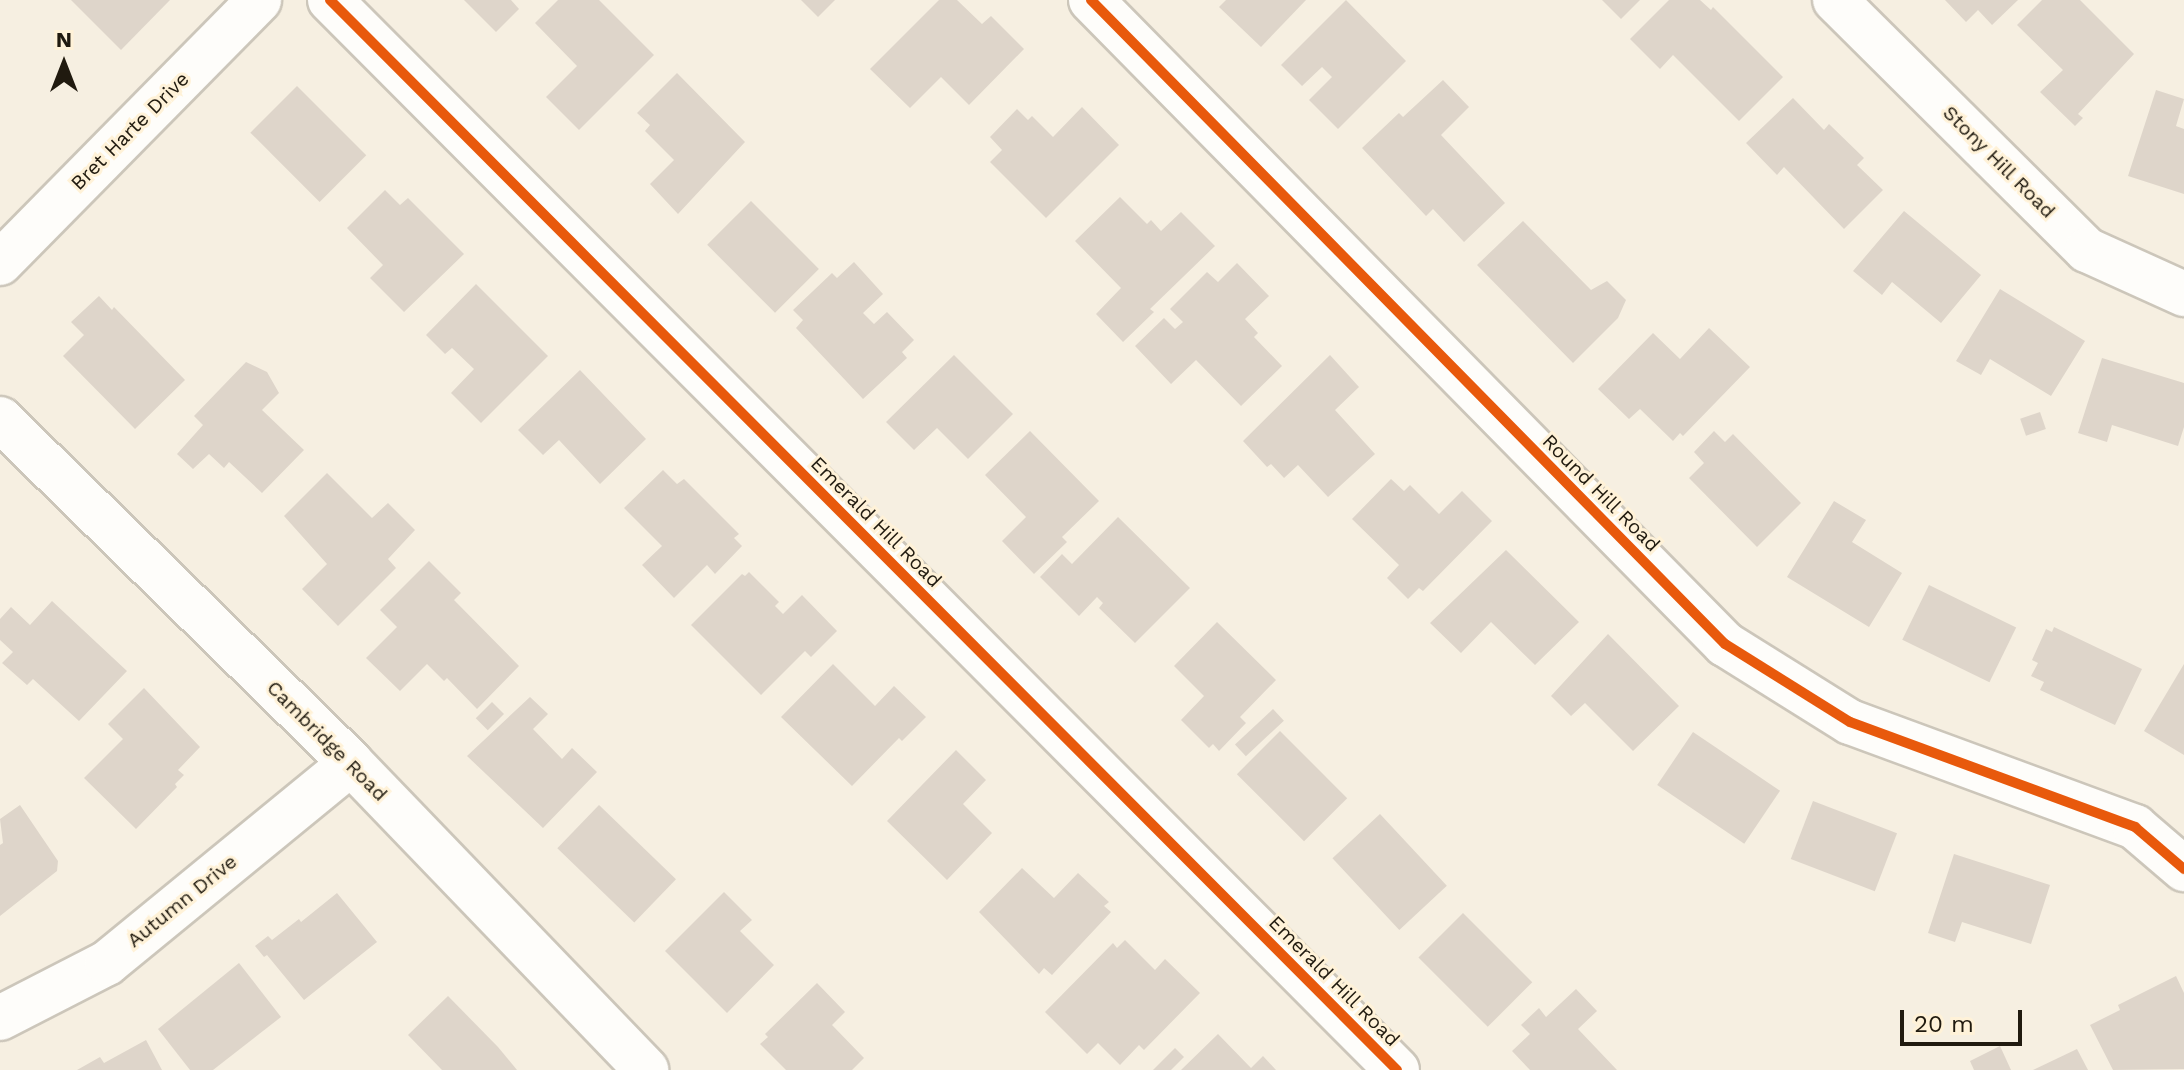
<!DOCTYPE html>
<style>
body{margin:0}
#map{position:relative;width:2184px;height:1070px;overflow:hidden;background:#f6efe1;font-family:"Work Sans",sans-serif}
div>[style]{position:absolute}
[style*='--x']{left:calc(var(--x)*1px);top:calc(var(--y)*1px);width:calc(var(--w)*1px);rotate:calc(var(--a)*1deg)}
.building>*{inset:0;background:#ded5ca;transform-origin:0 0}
.roads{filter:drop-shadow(2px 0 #ccc6ba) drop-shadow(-2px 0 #ccc6ba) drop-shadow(0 2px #ccc6ba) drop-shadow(0 -2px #ccc6ba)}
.street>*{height:44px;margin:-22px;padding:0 22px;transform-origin:22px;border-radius:22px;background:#fefdfa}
.cycleway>*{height:10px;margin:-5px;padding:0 5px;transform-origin:5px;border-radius:5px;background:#e8590c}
span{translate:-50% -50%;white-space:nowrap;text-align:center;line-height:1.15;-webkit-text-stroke:6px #fff2d8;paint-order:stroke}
.street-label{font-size:20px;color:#201a0f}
.north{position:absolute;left:24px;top:24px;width:80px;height:80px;-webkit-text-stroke:6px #fff2d8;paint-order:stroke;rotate:0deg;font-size:22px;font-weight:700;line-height:32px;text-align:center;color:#201a0f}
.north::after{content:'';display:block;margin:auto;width:28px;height:36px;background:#201a0f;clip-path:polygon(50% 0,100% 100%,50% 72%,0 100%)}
.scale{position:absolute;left:1900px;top:1010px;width:122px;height:36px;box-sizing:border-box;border:4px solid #201a0f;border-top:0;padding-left:10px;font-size:24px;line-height:28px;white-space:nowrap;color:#201a0f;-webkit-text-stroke:6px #fff2d8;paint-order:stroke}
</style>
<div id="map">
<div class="building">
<i style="clip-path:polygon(71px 0,170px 0,121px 50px)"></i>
<i style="clip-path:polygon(464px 0,511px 0,519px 9px,496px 32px)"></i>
<i style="clip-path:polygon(558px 0,599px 0,654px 55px,579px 130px,546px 97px,577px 66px,535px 23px)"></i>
<i style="clip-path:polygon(801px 0,835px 0,818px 17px)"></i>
<i style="clip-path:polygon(939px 0,957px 0,982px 24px,991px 16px,1024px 49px,969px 105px,941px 77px,910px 108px,870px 69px)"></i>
<i style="clip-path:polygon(1226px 0,1306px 0,1261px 47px,1219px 7px)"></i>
<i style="clip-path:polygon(1346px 0,1406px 61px,1338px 129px,1309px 100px,1332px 77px,1322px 67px,1302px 86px,1281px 65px)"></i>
<i style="clip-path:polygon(1602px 0,1640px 0,1621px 19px)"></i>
<i style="clip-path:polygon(1669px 0,1700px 0,1711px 10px,1713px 7px,1783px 77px,1739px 121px,1673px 55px,1660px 69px,1630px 39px)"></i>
<i style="clip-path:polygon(1945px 0,2018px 0,1992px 25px,1978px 10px,1966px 22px)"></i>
<i style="clip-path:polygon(2042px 0,2080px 0,2134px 54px,2078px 114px,2083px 118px,2075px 126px,2040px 92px,2063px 70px,2017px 25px)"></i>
<i style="clip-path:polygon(677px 73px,745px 142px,678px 214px,650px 184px,674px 160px,645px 131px,650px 125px,637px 113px)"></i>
<i style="clip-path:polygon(1443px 80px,1469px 107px,1441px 135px,1505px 203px,1464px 242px,1433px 209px,1426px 216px,1362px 148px,1399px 113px,1403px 117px)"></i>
<i style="left:297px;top:86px;width:98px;height:66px;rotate:45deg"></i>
<i style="clip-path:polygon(2156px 90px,2184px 99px,2176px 126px,2184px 129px,2184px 194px,2128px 176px)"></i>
<i style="clip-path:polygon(1793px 98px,1824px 130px,1829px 124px,1864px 158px,1857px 165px,1883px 190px,1844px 229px,1784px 167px,1777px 175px,1746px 143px)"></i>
<i style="clip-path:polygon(1082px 107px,1119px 145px,1046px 218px,990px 162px,1002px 150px,990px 137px,1017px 109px,1028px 120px,1032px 116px,1053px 137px)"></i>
<i style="clip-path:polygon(385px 190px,400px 205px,408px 198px,464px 254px,404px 312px,370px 278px,383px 265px,347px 228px)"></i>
<i style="clip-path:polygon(1120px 197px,1147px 224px,1151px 220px,1161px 231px,1181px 212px,1215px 246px,1150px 309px,1154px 312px,1123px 342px,1096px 314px,1121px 288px,1075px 241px)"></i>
<i style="left:751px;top:201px;width:96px;height:62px;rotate:45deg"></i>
<i style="clip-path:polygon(1904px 211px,1981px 275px,1941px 323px,1892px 282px,1882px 295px,1853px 271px)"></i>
<i style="clip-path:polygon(1523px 221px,1591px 290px,1607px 281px,1626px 300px,1618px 318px,1573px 363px,1477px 265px)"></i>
<i style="clip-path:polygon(854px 262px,883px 294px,863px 313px,874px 324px,887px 312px,914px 340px,902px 352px,907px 358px,863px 399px,796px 328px,803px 320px,793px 310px,832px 273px,837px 278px)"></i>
<i style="clip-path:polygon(1237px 263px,1269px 296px,1245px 319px,1258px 333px,1254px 337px,1282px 366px,1241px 406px,1196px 360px,1171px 384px,1135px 346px,1164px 318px,1175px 329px,1183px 322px,1170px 309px,1207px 272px,1218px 282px)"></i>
<i style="clip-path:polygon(476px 284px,548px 356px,481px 423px,451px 393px,474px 369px,452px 348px,445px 354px,426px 335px)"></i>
<i style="clip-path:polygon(2000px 289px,2085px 341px,2051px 396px,1990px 359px,1981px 375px,1956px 361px)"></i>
<i style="clip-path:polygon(99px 296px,112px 310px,114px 307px,185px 380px,135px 429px,63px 356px,84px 335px,71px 322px)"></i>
<i style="clip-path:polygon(1709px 328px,1750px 367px,1683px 436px,1680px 433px,1673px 441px,1640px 409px,1629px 419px,1598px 389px,1653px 333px,1680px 359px)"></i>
<i style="clip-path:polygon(954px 355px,1013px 414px,968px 459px,937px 428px,914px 450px,886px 422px)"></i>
<i style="clip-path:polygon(1330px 355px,1359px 387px,1335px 410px,1375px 454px,1328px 497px,1298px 465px,1284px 478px,1271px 464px,1267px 467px,1243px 441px)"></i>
<i style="clip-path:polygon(2102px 358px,2184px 383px,2184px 427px,2178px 446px,2112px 425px,2107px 442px,2078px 433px)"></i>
<i style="clip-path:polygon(246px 362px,267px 372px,279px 393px,262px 410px,304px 450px,262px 493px,229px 462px,224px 468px,209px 454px,193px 469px,177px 454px,203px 425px,194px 416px)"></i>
<i style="clip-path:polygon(580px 370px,646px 439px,600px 484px,559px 440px,543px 455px,518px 430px)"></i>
<i style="left:2040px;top:412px;width:18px;height:21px;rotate:71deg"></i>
<i style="clip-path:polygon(1030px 431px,1099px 501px,1062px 537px,1067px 542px,1034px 574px,1002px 541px,1026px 517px,985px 475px)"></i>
<i style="clip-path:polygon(1714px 431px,1725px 442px,1733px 434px,1801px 503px,1757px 547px,1689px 478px,1704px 463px,1694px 452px)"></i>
<i style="clip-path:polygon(663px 470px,677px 484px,684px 479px,739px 534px,734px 538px,742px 546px,715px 574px,707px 565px,674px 598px,642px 565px,662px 546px,624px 508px)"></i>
<i style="clip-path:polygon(327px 473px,372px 518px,388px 503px,415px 530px,388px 559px,396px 568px,338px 626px,302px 589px,327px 564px,284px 516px)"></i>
<i style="clip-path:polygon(1391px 479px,1404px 491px,1410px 485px,1439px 514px,1462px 491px,1492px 521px,1423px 591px,1419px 588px,1408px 599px,1387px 578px,1399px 565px,1352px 519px)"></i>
<i style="clip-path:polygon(1834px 501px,1866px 520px,1852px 542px,1902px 573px,1869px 627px,1787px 577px)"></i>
<i style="clip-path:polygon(1118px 517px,1190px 588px,1135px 643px,1099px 608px,1103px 603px,1097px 597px,1079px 616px,1040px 577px,1062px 554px,1072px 564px)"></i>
<i style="clip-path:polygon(1506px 550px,1579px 622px,1535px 665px,1491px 622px,1461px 653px,1430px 623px)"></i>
<i style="clip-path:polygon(429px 561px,461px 593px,454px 600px,519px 666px,477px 709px,447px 678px,444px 681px,427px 664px,400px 691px,366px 658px,397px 627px,380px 610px)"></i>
<i style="clip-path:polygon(749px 572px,779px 602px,775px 606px,783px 614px,802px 595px,837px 631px,811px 657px,805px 651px,761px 695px,691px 625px,742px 574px,745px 576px)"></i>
<i style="left:1929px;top:585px;width:97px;height:61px;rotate:26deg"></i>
<i style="clip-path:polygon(52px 601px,127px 671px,79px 721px,33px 679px,27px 685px,2px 663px,13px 652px,0 640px,0 619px,11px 607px,30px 625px)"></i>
<i style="clip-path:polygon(1217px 622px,1276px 680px,1240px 717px,1246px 723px,1219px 751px,1213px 744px,1209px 748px,1181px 720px,1204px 696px,1174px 666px)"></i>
<i style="clip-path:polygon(2054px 627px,2142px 669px,2115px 725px,2040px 690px,2044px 682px,2031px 676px,2038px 663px,2032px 660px,2046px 629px,2052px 632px)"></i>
<i style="clip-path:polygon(1608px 634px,1679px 706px,1633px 751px,1585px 703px,1571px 716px,1551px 696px)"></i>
<i style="clip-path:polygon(833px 664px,875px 706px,894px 686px,926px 717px,902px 741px,899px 738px,852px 786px,781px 717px)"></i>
<i style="clip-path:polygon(2184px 664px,2184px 755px,2144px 731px)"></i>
<i style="clip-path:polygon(144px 688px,200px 747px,178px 770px,184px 775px,175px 784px,177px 787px,136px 829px,84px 778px,123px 739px,108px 724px)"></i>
<i style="clip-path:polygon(530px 697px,548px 714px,533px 729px,562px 759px,572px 748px,597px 772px,543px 828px,467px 756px)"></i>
<i style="left:492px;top:702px;width:17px;height:23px;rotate:45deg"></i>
<i style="left:1273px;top:709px;width:16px;height:52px;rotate:47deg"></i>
<i style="left:1280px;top:731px;width:95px;height:61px;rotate:45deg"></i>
<i style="left:1693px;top:732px;width:105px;height:64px;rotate:34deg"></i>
<i style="clip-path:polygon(956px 750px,986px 780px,963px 804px,992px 833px,947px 880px,887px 821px)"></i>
<i style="left:1813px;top:801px;width:90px;height:62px;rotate:21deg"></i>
<i style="clip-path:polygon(20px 805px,58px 861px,57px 871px,0 916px,0 845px,3px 843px,0 819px)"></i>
<i style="left:599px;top:805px;width:107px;height:60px;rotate:44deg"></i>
<i style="left:1380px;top:814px;width:98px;height:65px;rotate:47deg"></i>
<i style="clip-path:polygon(1954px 854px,2050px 885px,2031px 944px,1962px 922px,1955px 942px,1928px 933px)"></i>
<i style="clip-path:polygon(1022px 868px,1054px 898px,1078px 873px,1109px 902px,1104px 906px,1111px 912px,1052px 975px,1044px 968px,1039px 974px,979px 912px)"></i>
<i style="clip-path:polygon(724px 892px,752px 920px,740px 931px,774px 965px,727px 1013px,665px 951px)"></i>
<i style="clip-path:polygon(337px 893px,377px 942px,304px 1000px,267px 955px,264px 957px,255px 946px,268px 936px,272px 940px,299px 919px,301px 922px)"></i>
<i style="left:1463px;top:913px;width:98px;height:63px;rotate:45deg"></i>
<i style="clip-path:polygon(1125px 940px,1155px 970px,1165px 959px,1200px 993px,1144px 1050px,1139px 1045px,1120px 1065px,1098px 1043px,1087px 1054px,1045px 1012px,1113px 943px,1117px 948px)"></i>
<i style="clip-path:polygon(239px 963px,281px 1017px,213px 1070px,190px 1070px,158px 1029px)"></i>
<i style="clip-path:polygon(2176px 976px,2184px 993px,2184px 1069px,2113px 1070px,2090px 1025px,2120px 1010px,2118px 1005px)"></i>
<i style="clip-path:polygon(817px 983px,845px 1012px,832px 1025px,864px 1058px,852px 1070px,786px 1070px,760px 1044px,768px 1037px,765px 1034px)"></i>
<i style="clip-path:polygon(1576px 989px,1597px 1011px,1578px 1029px,1617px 1070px,1530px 1070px,1512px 1051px,1530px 1034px,1521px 1025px,1539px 1008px,1546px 1017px)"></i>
<i style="clip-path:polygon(448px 996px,498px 1047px,517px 1070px,442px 1070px,408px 1035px)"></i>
<i style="clip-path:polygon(1218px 1034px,1251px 1068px,1263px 1056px,1276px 1070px,1181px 1070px)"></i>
<i style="clip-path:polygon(146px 1040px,162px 1070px,77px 1070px,100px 1057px,104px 1063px)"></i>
<i style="clip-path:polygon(2000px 1046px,2011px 1070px,1974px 1070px,1970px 1061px)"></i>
<i style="clip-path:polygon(1175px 1048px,1184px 1057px,1171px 1070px,1153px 1070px)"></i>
<i style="clip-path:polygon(2077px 1049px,2088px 1070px,2033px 1070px)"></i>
</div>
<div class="roads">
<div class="street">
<i style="--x:330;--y:0;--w:1511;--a:45.08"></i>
<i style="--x:1091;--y:0;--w:904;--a:45.45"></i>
<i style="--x:1725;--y:644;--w:147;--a:32"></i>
<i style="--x:1850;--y:722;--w:304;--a:20.2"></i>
<i style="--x:2135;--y:827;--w:65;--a:40.6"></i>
<i style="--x:1835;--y:0;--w:355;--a:44.8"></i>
<i style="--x:2087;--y:250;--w:107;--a:24.4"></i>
<i style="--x:0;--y:263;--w:369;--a:-45.4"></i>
<i style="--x:0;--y:419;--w:491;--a:44.4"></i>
<i style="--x:351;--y:763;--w:426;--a:46.1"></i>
<i style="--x:0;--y:1018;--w:120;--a:-27.2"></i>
<i style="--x:107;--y:963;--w:315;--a:-39.3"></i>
</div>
</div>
<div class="cycleway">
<i style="--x:330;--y:0;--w:1511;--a:45.08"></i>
<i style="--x:1091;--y:0;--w:904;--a:45.45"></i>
<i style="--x:1725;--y:644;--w:147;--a:32"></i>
<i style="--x:1850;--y:722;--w:304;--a:20.2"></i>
<i style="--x:2135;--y:827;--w:65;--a:40.6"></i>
</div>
<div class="street-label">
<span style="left:130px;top:131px;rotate:-45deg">Bret Harte Drive</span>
<span style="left:1999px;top:162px;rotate:45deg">Stony Hill Road</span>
<span style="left:1601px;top:493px;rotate:45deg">Round Hill Road</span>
<span style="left:876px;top:522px;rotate:45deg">Emerald Hill Road</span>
<span style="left:327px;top:741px;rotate:45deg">Cambridge Road</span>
<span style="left:182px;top:901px;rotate:-39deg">Autumn Drive</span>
<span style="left:1334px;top:981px;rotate:45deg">Emerald Hill Road</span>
</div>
<div class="north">N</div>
<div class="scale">20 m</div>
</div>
